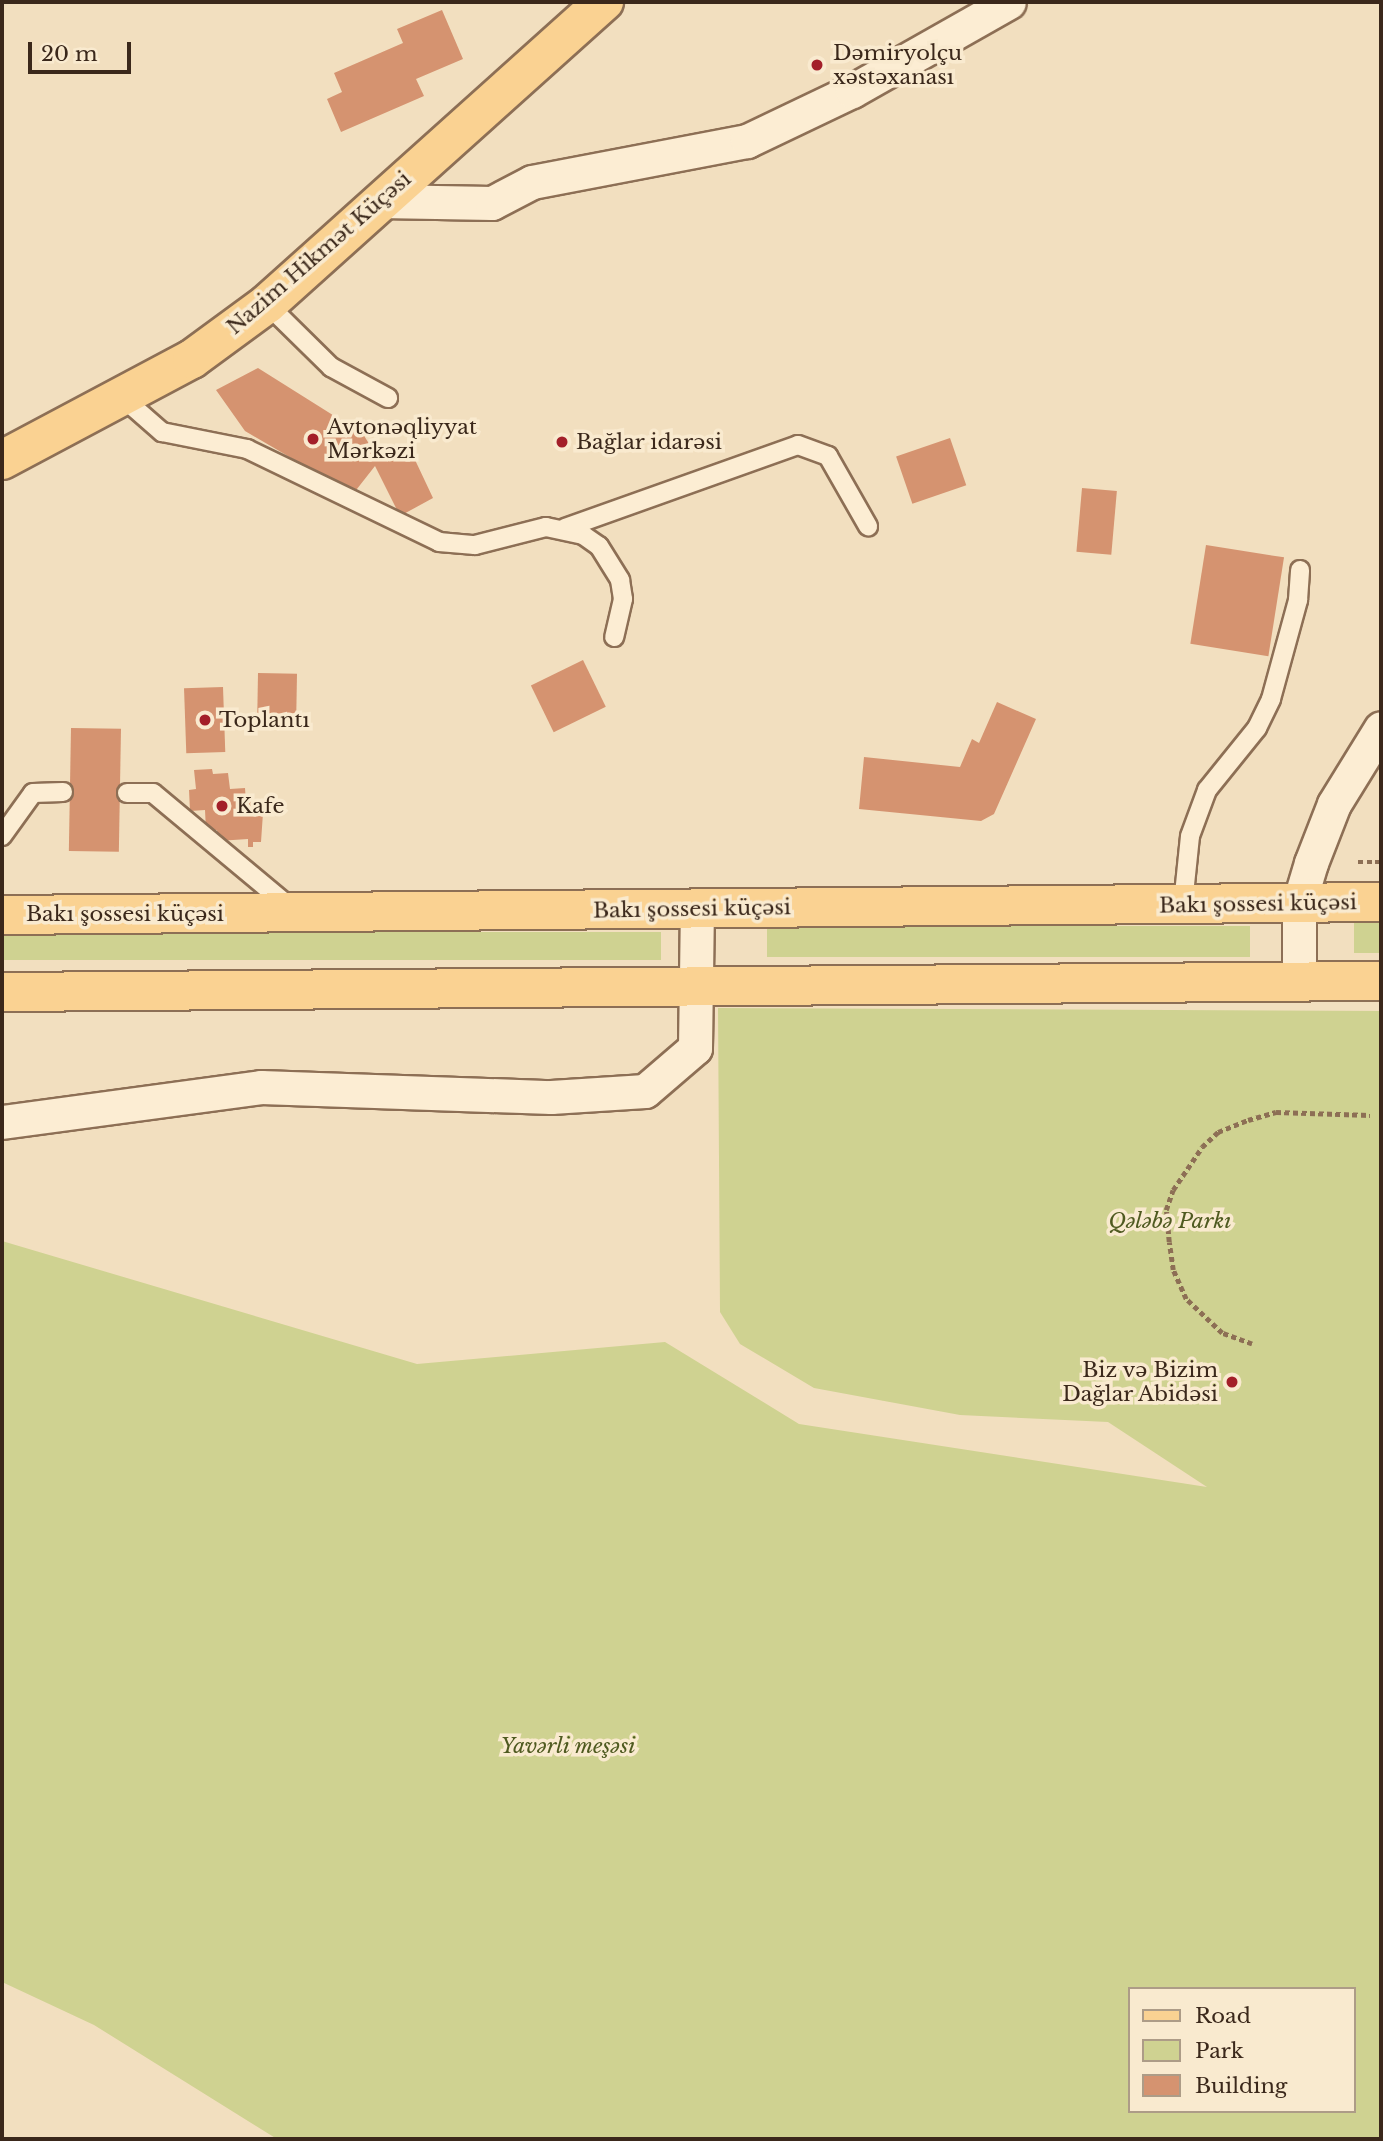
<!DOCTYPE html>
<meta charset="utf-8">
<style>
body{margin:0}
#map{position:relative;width:1383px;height:2141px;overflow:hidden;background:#f2dfbf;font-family:"Libre Baskerville",serif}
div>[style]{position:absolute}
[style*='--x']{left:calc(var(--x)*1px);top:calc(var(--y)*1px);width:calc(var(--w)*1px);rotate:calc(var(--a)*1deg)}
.green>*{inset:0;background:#cfd291;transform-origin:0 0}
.building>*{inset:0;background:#d59370;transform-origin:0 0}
.path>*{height:4.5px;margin-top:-2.25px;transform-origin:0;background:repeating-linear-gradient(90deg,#8d6f55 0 5px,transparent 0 8.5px)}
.roads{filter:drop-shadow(2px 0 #8d6f55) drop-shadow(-2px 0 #8d6f55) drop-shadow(0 2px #8d6f55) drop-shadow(0 -2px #8d6f55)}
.lane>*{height:18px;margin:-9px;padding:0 9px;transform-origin:9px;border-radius:9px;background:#fcedd3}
.street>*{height:33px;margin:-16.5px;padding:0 16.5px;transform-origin:16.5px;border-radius:16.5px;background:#fcedd3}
.primary>*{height:38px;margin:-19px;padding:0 19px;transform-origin:19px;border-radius:19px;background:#fad292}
.dots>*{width:19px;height:19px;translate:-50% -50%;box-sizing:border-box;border:4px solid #f9eacf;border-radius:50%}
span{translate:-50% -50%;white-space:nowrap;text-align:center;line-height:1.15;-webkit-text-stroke:7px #f9eacf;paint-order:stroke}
.poi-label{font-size:21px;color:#3b281b}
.left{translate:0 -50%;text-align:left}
.right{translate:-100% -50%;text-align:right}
.street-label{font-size:21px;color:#3b281b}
.park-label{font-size:21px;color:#4f5a20;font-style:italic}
.frame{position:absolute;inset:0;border:4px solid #3b281b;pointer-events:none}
.legend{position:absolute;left:1128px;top:1987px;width:228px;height:126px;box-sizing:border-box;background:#f9eacf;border:2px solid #ad9c87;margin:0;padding:9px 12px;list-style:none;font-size:21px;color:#3b281b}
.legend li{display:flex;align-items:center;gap:14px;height:35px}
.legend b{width:35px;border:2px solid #ad9c87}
.scale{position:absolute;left:28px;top:42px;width:103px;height:32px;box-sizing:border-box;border:4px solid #3b281b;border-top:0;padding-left:9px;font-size:21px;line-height:24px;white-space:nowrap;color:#3b281b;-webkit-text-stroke:5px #f9eacf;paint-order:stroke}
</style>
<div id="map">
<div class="green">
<i style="left:1381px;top:919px;width:34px;height:27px;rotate:90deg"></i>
<i style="left:1250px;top:926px;width:31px;height:483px;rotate:90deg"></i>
<i style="left:661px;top:932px;width:28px;height:659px;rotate:90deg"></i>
<i style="clip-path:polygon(evenodd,718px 1008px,1381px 1011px,1381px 2139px,277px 2139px,94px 2025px,2px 1982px,2px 1241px,417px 1364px,665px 1342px,799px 1424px,1207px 1487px,1108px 1422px,960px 1415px,814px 1388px,740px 1344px,720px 1312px,718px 1008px,1129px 1989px,1353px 1989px,1353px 2111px,1129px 2111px,1129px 1989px)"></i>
</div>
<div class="building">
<i style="clip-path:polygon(442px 10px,463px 59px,416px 79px,424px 96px,341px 132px,327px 99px,342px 92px,334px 73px,403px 43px,397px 29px)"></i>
<i style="clip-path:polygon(258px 368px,363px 434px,379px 460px,408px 445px,433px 498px,400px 516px,375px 466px,353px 494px,245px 431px,216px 390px)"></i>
<i style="left:950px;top:438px;width:50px;height:57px;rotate:71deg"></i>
<i style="left:1082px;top:488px;width:35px;height:64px;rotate:5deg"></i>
<i style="left:1206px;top:545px;width:79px;height:100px;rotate:9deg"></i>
<i style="left:583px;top:660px;width:52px;height:58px;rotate:64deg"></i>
<i style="left:258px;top:673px;width:39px;height:46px;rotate:1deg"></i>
<i style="left:223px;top:687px;width:65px;height:39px;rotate:88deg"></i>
<i style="clip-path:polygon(997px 702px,1036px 719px,994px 814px,981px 821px,859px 809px,864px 757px,960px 767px,972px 739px,979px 743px)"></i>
<i style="left:71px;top:728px;width:50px;height:123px;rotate:1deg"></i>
<i style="clip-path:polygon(212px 769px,213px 774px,228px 773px,230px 789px,245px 788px,246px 802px,254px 801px,255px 814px,263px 813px,261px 842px,253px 842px,253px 847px,248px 847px,248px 839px,218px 841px,217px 830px,206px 831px,205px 810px,190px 811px,189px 790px,196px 789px,194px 770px)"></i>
</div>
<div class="path">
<i style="--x:1358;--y:862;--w:23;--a:0"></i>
<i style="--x:1252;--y:1344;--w:32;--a:-160"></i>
<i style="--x:1222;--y:1333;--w:50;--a:-136.6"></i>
<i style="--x:1186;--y:1299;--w:32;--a:-114"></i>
<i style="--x:1173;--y:1270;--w:28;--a:-98"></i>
<i style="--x:1169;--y:1242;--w:32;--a:-95"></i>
<i style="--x:1166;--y:1210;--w:21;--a:-71"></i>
<i style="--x:1173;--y:1190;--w:52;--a:-56"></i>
<i style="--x:1202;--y:1147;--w:22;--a:-43"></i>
<i style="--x:1218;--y:1132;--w:32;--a:-22"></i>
<i style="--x:1248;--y:1120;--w:29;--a:-16"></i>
<i style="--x:1276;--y:1112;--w:94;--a:1.8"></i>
</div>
<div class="roads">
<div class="lane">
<i style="--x:267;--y:304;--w:90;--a:44.5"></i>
<i style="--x:331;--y:367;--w:65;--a:28.5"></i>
<i style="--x:123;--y:398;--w:52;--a:41.1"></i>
<i style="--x:162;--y:432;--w:87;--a:11.3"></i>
<i style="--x:247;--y:449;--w:213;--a:25.8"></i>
<i style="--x:439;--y:542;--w:36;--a:5"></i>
<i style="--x:475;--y:545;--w:73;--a:-14.2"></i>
<i style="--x:546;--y:527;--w:38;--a:12"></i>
<i style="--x:583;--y:535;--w:19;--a:35"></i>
<i style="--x:599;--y:546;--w:40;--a:58"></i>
<i style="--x:620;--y:580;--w:19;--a:81"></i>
<i style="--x:623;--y:599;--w:39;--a:103"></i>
<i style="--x:565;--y:528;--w:247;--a:-19.6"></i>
<i style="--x:798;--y:445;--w:32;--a:20"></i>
<i style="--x:828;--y:456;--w:81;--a:60.3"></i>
<i style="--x:127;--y:793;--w:26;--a:0"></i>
<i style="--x:153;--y:793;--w:181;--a:39.8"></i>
<i style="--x:2;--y:836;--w:53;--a:-54.2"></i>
<i style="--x:33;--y:793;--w:30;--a:-2"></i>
<i style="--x:1183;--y:904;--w:68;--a:-84.1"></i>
<i style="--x:1190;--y:836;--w:49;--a:-69.7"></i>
<i style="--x:1207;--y:790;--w:80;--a:-51.1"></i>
<i style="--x:1257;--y:728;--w:32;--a:-64"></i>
<i style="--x:1271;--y:699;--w:103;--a:-74.7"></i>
<i style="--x:1298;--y:600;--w:30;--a:-86"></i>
</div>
<div class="street">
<i style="--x:380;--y:201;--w:112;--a:1"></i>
<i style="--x:492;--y:203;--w:45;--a:-27.7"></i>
<i style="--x:532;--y:182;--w:219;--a:-10.8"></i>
<i style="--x:747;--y:141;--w:116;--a:-25.5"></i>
<i style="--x:852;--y:91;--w:180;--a:-29.5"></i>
<i style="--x:1299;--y:981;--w:78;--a:-90"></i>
<i style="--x:1299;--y:903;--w:42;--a:-73.3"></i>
<i style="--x:1311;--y:863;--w:63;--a:-68.7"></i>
<i style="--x:1334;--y:804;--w:89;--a:-58.3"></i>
<i style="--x:2;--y:1122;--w:261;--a:-7.7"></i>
<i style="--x:261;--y:1087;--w:290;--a:2"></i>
<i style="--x:551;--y:1097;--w:94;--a:-3.7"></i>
<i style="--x:645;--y:1091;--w:66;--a:-40.7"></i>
<i style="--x:695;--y:1048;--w:139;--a:-89.2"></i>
</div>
<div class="primary">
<i style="--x:2;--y:460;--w:215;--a:-28"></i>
<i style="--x:192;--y:359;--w:93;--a:-36.3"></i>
<i style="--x:267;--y:304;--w:453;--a:-41.9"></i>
<i style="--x:2;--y:915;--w:1379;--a:-0.54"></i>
<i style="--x:2;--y:992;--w:1379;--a:-0.46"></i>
</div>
</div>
<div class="dots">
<i style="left:817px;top:65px;background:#a31f29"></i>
<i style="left:313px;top:439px;background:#a31f29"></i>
<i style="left:562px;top:442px;background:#a31f29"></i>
<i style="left:205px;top:720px;background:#a31f29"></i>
<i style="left:222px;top:806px;background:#a31f29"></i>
<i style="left:1232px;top:1382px;background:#a31f29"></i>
</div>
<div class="poi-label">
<span class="left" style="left:833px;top:65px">Dəmiryolçu<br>xəstəxanası</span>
<span class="left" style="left:327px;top:439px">Avtonəqliyyat<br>Mərkəzi</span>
<span class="left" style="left:576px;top:442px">Bağlar idarəsi</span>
<span class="left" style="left:219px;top:720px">Toplantı</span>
<span class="left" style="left:236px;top:806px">Kafe</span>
<span class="right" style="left:1218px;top:1382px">Biz və Bizim<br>Dağlar Abidəsi</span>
</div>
<div class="street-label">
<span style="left:319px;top:253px;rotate:-41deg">Nazim Hikmət Küçəsi</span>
<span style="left:1258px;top:904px;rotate:-1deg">Bakı şossesi küçəsi</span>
<span style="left:692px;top:909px;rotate:-1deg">Bakı şossesi küçəsi</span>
<span style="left:125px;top:914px">Bakı şossesi küçəsi</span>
</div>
<div class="park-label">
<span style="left:1170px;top:1221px">Qələbə Parkı</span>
<span style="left:568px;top:1746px">Yavərli meşəsi</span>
</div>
<div class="frame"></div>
<ul class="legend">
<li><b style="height:9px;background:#fad292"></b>Road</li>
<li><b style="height:19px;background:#cfd291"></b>Park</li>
<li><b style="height:19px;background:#d59370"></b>Building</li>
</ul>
<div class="scale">20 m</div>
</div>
